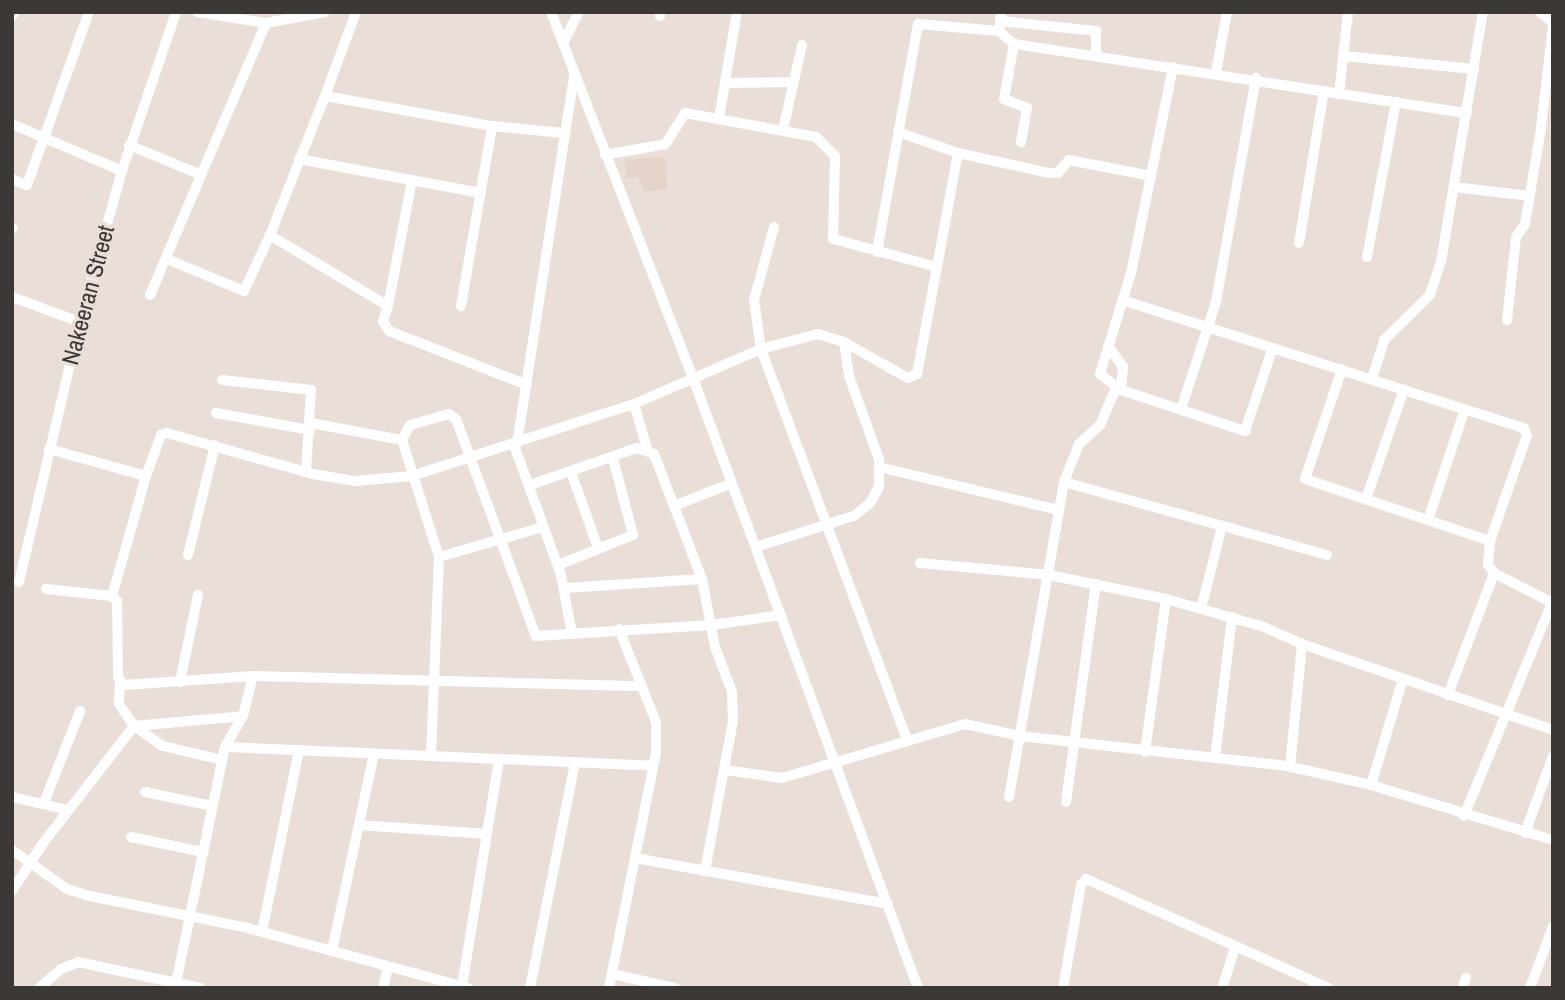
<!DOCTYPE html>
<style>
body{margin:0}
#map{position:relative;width:1565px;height:1000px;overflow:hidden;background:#eaded9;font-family:"Archivo Narrow",sans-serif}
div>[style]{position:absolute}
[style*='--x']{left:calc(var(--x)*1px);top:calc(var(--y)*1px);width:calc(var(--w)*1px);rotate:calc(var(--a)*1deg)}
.built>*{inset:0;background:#e5d2c9}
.minor>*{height:10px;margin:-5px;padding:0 5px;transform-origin:5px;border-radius:5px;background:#fff}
span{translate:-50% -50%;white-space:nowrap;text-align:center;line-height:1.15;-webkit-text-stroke:7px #eaded9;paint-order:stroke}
.street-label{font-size:24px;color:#3c3836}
.frame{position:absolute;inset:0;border:14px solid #3c3836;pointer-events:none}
</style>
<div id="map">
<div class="built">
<i style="clip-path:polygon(665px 157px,667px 189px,644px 191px,639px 177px,626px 178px,625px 160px)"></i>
</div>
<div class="minor">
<i style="--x:197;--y:12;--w:70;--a:9.1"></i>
<i style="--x:266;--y:23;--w:60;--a:-10.6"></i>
<i style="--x:551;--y:12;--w:393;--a:68.8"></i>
<i style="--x:693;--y:378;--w:650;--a:69.75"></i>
<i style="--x:1540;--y:12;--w:17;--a:40"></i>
<i style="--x:12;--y:16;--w:4;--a:-63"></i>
<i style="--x:660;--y:16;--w:4;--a:-90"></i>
<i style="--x:1000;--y:21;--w:97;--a:5.9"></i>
<i style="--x:1096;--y:31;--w:25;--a:90"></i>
<i style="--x:999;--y:31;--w:20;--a:41"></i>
<i style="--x:1014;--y:44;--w:458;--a:8.7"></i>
<i style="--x:563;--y:43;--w:35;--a:-63"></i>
<i style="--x:1014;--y:44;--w:56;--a:100.3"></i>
<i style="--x:1004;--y:99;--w:25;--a:21"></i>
<i style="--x:1027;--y:108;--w:35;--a:100"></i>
<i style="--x:1344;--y:56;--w:131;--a:5.7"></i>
<i style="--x:1173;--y:67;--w:210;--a:101.5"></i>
<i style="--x:1131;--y:273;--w:106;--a:107.1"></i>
<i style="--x:1100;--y:374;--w:26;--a:37"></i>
<i style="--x:1121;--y:390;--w:131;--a:18.3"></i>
<i style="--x:1245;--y:431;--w:85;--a:-71.6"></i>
<i style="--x:1216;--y:72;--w:61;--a:-79.6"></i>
<i style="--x:727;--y:83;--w:67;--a:-0.9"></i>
<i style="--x:1339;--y:94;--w:82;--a:-83.7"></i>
<i style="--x:325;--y:96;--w:90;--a:-69.7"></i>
<i style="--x:719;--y:118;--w:108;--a:-80.4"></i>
<i style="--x:12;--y:124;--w:120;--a:23.1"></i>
<i style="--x:783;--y:130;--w:87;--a:-77.4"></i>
<i style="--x:898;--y:132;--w:64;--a:19.3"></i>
<i style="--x:958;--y:153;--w:93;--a:12.4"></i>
<i style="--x:1049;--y:173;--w:9;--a:0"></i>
<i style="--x:1058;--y:173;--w:17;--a:-50"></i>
<i style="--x:1069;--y:160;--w:84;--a:11"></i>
<i style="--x:129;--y:145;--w:76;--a:22.5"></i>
<i style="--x:299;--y:159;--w:185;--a:10.6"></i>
<i style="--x:12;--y:179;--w:16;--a:22"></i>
<i style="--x:27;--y:185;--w:184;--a:-70.3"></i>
<i style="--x:1454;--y:187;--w:76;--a:6.8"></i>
<i style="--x:774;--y:227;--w:76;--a:105.3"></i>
<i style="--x:754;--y:300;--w:49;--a:81.9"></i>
<i style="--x:761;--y:349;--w:416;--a:69.5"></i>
<i style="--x:12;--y:229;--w:1;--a:-45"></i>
<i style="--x:1299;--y:243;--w:154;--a:-80.7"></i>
<i style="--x:877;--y:252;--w:232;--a:-79.8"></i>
<i style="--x:918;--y:24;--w:81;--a:4.9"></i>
<i style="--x:999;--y:31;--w:19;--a:-84"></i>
<i style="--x:1367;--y:257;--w:158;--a:-79.4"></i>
<i style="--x:167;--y:259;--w:83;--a:22.6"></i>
<i style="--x:244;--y:291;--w:62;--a:-65.1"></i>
<i style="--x:937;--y:267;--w:116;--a:-79.6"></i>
<i style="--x:150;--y:295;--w:296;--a:-66.9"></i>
<i style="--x:12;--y:297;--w:72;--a:20.2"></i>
<i style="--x:1122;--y:300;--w:422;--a:17.7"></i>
<i style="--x:1524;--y:428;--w:8;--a:67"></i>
<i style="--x:1527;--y:435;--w:112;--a:109.2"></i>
<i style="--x:1490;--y:541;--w:24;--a:95"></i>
<i style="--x:1488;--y:565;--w:10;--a:53"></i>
<i style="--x:1494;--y:573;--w:66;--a:27"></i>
<i style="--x:388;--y:306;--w:128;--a:-79.2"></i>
<i style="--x:461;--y:306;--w:183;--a:-80.2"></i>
<i style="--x:1507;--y:320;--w:83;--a:-83.8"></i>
<i style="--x:1516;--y:237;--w:16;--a:-55"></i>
<i style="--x:1525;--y:224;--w:97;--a:-80.5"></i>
<i style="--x:1541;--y:128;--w:103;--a:-83.3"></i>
<i style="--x:1108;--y:346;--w:26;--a:54"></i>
<i style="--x:1123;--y:367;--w:23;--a:95"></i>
<i style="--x:1342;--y:369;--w:116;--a:108.6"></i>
<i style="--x:1305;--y:479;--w:195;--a:18.5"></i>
<i style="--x:1372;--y:378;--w:40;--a:-72"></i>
<i style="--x:1384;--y:340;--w:64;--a:-44.4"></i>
<i style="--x:1430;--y:295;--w:35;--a:-72"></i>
<i style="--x:1441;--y:262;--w:254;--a:-80.5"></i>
<i style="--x:222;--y:380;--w:90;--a:6.4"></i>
<i style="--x:311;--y:390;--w:82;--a:93.5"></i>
<i style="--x:527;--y:385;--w:148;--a:-158.6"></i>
<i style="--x:389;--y:331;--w:12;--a:-121"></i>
<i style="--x:383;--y:321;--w:16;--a:-72"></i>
<i style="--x:388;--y:306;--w:138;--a:-149"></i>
<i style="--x:270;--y:235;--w:149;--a:-68.4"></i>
<i style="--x:325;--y:96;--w:170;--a:10.2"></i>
<i style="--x:492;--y:126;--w:71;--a:5.6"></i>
<i style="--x:634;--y:404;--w:46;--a:73.5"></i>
<i style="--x:1181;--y:409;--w:113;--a:-71.9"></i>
<i style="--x:1216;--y:302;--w:228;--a:-79.9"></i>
<i style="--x:216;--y:413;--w:96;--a:10.3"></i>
<i style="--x:311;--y:423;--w:93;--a:10.6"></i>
<i style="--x:517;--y:444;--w:374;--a:-81.2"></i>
<i style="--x:514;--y:445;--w:138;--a:70.1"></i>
<i style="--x:561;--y:575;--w:60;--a:79.4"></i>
<i style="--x:49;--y:449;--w:101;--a:15.6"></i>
<i style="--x:146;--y:476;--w:44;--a:-69.9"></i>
<i style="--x:161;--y:435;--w:6;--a:-18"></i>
<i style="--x:167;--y:433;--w:152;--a:15.7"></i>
<i style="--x:313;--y:474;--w:43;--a:9.5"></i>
<i style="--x:355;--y:481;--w:57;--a:-5"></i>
<i style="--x:412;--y:476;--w:233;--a:-18"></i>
<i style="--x:634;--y:404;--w:138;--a:-23.4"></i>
<i style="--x:761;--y:349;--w:59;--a:-14.7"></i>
<i style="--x:818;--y:334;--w:27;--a:17"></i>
<i style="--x:844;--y:342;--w:73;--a:29.4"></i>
<i style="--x:908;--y:378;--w:10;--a:-24"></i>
<i style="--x:917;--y:374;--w:109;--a:-79.4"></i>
<i style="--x:937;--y:267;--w:108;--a:-164.9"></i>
<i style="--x:833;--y:239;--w:83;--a:-88.6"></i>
<i style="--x:835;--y:156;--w:27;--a:-135"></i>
<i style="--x:816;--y:137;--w:133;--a:-169.6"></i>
<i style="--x:685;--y:113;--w:36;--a:122"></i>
<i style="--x:666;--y:144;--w:62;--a:169.8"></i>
<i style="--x:879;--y:467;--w:184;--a:13.5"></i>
<i style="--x:571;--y:472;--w:81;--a:70.4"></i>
<i style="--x:1064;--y:482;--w:273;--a:15.5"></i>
<i style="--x:530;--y:485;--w:113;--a:-19.1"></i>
<i style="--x:637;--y:448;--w:18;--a:19"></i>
<i style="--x:654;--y:454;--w:134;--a:69"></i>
<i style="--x:702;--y:579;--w:69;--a:79.2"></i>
<i style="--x:715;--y:647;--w:48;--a:69.3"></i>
<i style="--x:732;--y:692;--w:29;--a:88"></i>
<i style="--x:733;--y:721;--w:153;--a:100.6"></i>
<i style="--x:1366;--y:499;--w:116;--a:-70.9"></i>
<i style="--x:674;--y:506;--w:62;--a:-21.6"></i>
<i style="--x:1428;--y:520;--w:117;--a:-71.6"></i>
<i style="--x:756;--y:547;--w:103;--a:-17.6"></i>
<i style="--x:854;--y:516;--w:21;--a:-39"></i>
<i style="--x:870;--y:503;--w:18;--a:-61"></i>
<i style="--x:879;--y:487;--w:28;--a:-90"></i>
<i style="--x:879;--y:459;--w:88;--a:-109.9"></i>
<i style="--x:849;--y:376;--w:34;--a:-98"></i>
<i style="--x:188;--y:555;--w:113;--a:-76.2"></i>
<i style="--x:439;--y:557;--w:108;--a:-16.1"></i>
<i style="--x:920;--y:563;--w:130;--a:5.3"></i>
<i style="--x:1049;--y:575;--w:119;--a:11.6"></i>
<i style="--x:1166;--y:599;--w:102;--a:15.9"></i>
<i style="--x:1264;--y:627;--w:42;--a:24.1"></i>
<i style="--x:1302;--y:644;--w:265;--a:18.9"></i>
<i style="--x:558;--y:565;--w:81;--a:-21.8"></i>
<i style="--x:633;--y:535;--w:80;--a:-104.6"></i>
<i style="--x:19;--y:582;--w:267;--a:-76.8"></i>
<i style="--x:80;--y:322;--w:157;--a:-74.5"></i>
<i style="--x:122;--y:171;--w:168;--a:-71.2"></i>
<i style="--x:565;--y:588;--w:137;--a:-3.8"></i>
<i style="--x:46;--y:589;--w:66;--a:6.1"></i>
<i style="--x:112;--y:596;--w:7;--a:45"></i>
<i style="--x:117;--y:601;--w:76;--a:89.2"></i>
<i style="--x:118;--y:677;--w:10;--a:53"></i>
<i style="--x:124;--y:685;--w:129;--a:-4"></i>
<i style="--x:253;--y:676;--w:388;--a:1.5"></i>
<i style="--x:112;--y:596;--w:125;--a:-74.2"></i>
<i style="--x:1201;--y:609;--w:86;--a:-75.8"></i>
<i style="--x:120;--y:682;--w:22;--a:93"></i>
<i style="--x:119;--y:704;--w:27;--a:56"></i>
<i style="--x:134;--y:726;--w:109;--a:-5.2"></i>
<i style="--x:180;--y:682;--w:89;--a:-78.3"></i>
<i style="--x:1448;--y:695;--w:130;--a:-69.3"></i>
<i style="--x:225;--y:747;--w:36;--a:-60"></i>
<i style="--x:243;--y:716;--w:41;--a:-76"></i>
<i style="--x:1145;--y:752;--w:154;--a:-82.2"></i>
<i style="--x:431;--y:756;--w:199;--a:-87.7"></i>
<i style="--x:439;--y:557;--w:123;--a:-107.5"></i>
<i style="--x:402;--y:440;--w:17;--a:-62"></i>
<i style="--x:410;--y:425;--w:41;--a:-15.8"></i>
<i style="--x:449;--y:414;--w:9;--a:36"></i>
<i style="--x:456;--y:419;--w:231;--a:69.8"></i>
<i style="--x:536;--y:636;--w:176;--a:-3.6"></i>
<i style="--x:712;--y:625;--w:70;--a:-8.2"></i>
<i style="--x:1215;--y:758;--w:142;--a:-83.1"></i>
<i style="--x:1290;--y:767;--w:124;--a:-84.4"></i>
<i style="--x:725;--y:770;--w:58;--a:8"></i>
<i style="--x:782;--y:778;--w:191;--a:-16.4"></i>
<i style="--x:965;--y:724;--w:56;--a:12.3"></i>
<i style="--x:1020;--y:736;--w:269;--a:6.4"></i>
<i style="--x:1287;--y:766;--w:86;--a:12.7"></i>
<i style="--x:1371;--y:785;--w:190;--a:16.8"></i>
<i style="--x:1371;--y:785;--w:111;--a:-73.2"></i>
<i style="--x:145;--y:792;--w:68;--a:11.8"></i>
<i style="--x:12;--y:797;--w:57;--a:13.1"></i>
<i style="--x:1009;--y:797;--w:320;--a:-80.1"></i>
<i style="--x:1064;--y:482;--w:41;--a:-68.5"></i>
<i style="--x:1079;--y:444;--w:28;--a:-42"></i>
<i style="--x:1100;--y:425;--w:40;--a:-66.6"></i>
<i style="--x:1066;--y:802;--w:220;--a:-82.2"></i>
<i style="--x:44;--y:803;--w:99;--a:-68.6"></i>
<i style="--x:1464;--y:816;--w:230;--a:-67.6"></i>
<i style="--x:359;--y:825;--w:128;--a:4"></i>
<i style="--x:1525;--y:833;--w:82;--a:-70"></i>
<i style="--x:131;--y:837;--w:74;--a:11.8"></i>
<i style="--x:12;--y:850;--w:67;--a:35.3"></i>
<i style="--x:67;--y:889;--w:24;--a:17"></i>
<i style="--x:90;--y:896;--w:157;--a:11.4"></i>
<i style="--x:244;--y:927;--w:232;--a:15.2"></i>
<i style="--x:635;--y:858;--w:257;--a:10.3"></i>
<i style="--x:12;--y:891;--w:59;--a:-56.9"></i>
<i style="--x:44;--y:842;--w:147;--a:-52.2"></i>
<i style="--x:134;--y:726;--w:35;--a:35"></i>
<i style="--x:163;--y:746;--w:61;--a:13.3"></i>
<i style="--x:262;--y:932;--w:186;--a:-78.5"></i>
<i style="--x:332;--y:951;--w:201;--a:-78"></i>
<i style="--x:612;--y:974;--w:65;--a:12.5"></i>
<i style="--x:462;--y:986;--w:230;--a:-80.7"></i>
<i style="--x:39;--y:988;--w:29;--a:-41"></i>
<i style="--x:61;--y:969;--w:18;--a:-22"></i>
<i style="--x:78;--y:962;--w:125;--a:12"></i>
<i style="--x:175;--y:988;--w:246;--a:-78.3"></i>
<i style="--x:225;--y:747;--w:428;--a:2.5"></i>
<i style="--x:383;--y:988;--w:22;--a:-77"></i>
<i style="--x:530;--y:988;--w:230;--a:-78.7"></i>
<i style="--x:609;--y:988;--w:240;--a:-78.7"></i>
<i style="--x:656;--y:753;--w:31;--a:-90"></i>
<i style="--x:656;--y:722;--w:100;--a:-111.7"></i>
<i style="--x:1063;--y:988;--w:105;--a:-80.1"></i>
<i style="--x:1081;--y:885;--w:8;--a:-50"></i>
<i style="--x:1086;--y:879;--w:266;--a:24.2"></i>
<i style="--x:1222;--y:988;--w:42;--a:-72"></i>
<i style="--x:1462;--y:988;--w:11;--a:-68"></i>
<i style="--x:1530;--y:988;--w:66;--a:-69.6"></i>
</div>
<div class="street-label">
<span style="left:88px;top:295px;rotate:-75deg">Nakeeran Street</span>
</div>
<div class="frame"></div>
</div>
